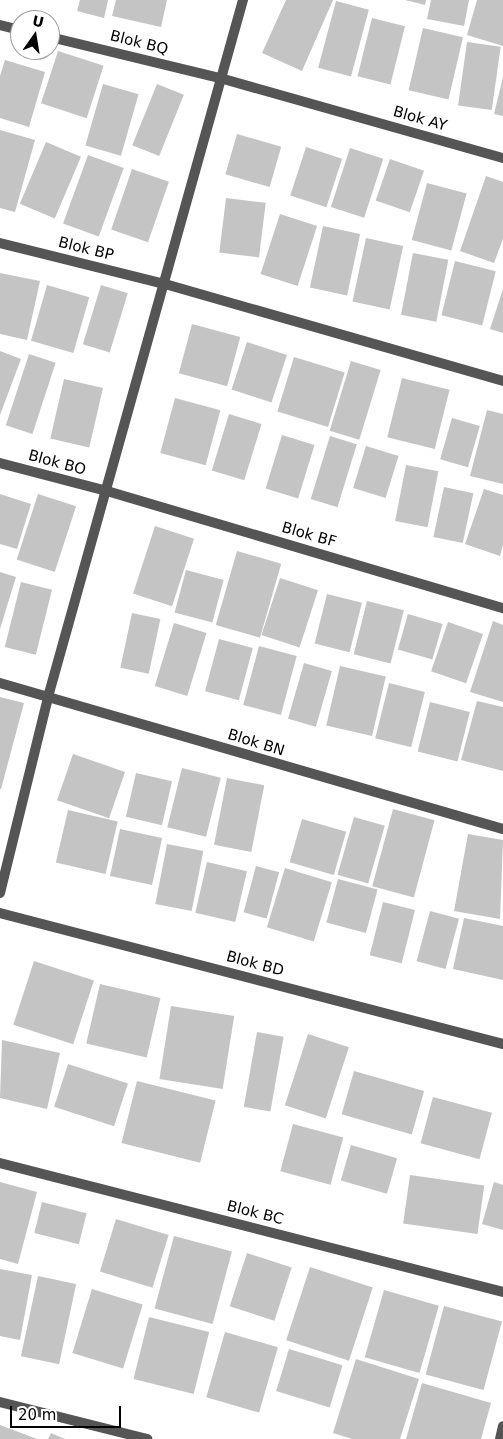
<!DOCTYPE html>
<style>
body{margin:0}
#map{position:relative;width:503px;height:1439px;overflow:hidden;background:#fff;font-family:"DejaVu Sans",sans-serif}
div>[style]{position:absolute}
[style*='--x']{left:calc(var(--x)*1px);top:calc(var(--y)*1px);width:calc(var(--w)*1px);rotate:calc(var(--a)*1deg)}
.building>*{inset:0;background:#c4c4c4;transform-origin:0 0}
.minor>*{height:10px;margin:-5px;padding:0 5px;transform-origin:5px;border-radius:5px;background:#555}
span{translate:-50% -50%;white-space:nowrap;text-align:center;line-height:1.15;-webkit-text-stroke:5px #fff;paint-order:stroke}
.street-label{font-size:15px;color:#000}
.north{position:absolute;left:10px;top:10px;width:50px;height:50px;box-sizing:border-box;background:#fff;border:1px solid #999;border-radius:50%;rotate:13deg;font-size:14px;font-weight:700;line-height:20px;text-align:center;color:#000}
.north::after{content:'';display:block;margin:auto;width:18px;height:22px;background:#000;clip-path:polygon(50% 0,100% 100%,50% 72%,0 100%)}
.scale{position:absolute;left:10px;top:1406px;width:111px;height:22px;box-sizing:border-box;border:2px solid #000;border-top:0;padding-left:6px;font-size:15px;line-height:18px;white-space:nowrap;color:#000;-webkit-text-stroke:4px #fff;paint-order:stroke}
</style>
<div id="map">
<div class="building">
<i style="clip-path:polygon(80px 0,108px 0,104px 18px,77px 11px)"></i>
<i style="clip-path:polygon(116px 0,167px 0,161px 27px,112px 16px)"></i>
<i style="clip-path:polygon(286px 0,333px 0,302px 71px,262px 53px)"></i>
<i style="clip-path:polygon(405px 0,426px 0,425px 5px)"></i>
<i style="clip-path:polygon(431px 0,469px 0,464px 26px,427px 19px)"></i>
<i style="clip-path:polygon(477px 0,503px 0,503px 46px,467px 35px)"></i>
<i style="left:336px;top:1px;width:34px;height:69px;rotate:15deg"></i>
<i style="left:372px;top:18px;width:34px;height:60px;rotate:14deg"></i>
<i style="left:423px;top:28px;width:41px;height:64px;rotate:13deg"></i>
<i style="left:467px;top:42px;width:34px;height:64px;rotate:8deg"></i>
<i style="left:58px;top:51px;width:48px;height:55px;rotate:18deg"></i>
<i style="clip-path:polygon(5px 60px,45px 72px,29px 127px,0 118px,0 76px)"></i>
<i style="clip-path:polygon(503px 77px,503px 116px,494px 114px)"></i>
<i style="left:103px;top:84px;width:37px;height:64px;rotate:16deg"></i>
<i style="left:157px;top:84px;width:29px;height:66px;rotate:22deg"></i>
<i style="clip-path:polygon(0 130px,35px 140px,15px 212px,0 208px)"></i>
<i style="left:237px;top:134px;width:46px;height:42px;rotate:16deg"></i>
<i style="left:46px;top:142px;width:38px;height:67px;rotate:23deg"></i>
<i style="left:306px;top:147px;width:38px;height:51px;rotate:18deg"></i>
<i style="left:350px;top:148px;width:35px;height:62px;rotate:18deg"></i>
<i style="left:88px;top:155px;width:38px;height:73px;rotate:20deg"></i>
<i style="left:390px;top:159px;width:36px;height:44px;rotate:19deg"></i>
<i style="left:132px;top:169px;width:39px;height:64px;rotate:19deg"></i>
<i style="clip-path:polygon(486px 176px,503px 182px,503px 239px,494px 263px,460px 251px)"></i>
<i style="left:427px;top:183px;width:41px;height:59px;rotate:15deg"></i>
<i style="left:226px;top:198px;width:40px;height:55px;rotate:7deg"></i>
<i style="left:280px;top:214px;width:39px;height:63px;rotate:18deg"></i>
<i style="left:323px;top:226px;width:38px;height:63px;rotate:12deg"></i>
<i style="left:366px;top:238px;width:38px;height:65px;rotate:12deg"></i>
<i style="left:413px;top:253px;width:36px;height:63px;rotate:11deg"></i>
<i style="left:455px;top:261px;width:42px;height:56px;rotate:14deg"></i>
<i style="clip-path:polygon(0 273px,40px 281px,27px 340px,0 334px)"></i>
<i style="left:47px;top:285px;width:44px;height:58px;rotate:16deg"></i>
<i style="left:101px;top:285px;width:28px;height:62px;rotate:17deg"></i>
<i style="clip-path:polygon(503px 289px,503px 333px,490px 329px)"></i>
<i style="left:192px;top:324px;width:50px;height:51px;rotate:15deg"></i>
<i style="left:247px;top:342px;width:42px;height:50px;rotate:18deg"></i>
<i style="clip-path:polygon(0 351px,21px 359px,0 415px)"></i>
<i style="left:29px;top:354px;width:28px;height:75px;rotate:18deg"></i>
<i style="left:294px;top:357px;width:53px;height:57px;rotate:17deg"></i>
<i style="left:351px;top:361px;width:31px;height:73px;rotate:17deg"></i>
<i style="left:402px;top:378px;width:49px;height:61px;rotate:14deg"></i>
<i style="left:64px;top:379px;width:40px;height:61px;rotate:13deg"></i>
<i style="left:175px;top:398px;width:47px;height:57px;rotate:15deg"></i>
<i style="clip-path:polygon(487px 410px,503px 414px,503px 484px,470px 476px)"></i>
<i style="left:229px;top:414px;width:34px;height:59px;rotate:17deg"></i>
<i style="left:452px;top:418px;width:29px;height:43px;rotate:16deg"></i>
<i style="left:282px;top:435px;width:34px;height:56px;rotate:17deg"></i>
<i style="left:330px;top:436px;width:28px;height:66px;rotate:17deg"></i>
<i style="left:366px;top:446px;width:34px;height:44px;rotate:17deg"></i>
<i style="left:406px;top:465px;width:33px;height:57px;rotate:11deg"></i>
<i style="left:444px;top:487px;width:30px;height:51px;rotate:12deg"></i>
<i style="clip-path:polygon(484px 489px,503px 495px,503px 545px,500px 556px,465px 544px)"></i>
<i style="clip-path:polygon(0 494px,31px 504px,17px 549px,0 544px)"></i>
<i style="left:38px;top:494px;width:40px;height:69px;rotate:18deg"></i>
<i style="left:155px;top:526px;width:41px;height:71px;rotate:18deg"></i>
<i style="left:237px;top:551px;width:46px;height:77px;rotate:16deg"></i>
<i style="left:186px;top:570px;width:39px;height:44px;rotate:15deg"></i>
<i style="clip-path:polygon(0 572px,16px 577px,0 629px)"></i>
<i style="left:280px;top:578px;width:40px;height:60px;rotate:18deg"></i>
<i style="left:21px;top:582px;width:32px;height:67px;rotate:14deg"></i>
<i style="left:327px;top:594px;width:36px;height:51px;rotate:14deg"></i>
<i style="left:367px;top:601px;width:38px;height:55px;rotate:14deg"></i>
<i style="left:132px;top:613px;width:29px;height:56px;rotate:12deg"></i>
<i style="left:408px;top:614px;width:36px;height:37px;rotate:16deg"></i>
<i style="clip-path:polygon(493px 621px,503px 625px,503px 702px,470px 692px)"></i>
<i style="left:448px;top:622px;width:37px;height:52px;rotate:19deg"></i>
<i style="left:174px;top:623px;width:34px;height:66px;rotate:17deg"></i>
<i style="left:219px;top:639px;width:35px;height:54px;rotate:15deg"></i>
<i style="left:259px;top:646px;width:39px;height:61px;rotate:15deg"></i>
<i style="left:304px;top:663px;width:29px;height:58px;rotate:16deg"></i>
<i style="left:340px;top:666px;width:47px;height:61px;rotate:13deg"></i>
<i style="left:389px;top:683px;width:37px;height:57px;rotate:14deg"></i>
<i style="clip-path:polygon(0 697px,24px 703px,1px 789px,0 789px)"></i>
<i style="clip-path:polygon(477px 701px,503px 707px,503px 771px,461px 760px)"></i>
<i style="left:430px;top:702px;width:41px;height:51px;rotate:14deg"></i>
<i style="left:73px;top:754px;width:55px;height:49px;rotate:19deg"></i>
<i style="left:182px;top:768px;width:40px;height:61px;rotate:14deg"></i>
<i style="left:136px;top:773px;width:37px;height:45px;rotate:13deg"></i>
<i style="left:227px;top:778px;width:38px;height:68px;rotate:11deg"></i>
<i style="left:393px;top:809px;width:43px;height:80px;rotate:15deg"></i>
<i style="left:68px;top:810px;width:51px;height:54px;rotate:13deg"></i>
<i style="left:354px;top:817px;width:32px;height:60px;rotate:16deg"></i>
<i style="left:302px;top:819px;width:46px;height:45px;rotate:16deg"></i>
<i style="left:120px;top:829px;width:43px;height:48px;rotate:12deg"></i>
<i style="clip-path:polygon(468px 834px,503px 840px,500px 919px,454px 911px)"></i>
<i style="left:167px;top:844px;width:37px;height:61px;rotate:11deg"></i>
<i style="left:207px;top:862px;width:41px;height:52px;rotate:13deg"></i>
<i style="left:256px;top:866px;width:24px;height:48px;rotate:15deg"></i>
<i style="left:285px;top:868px;width:49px;height:62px;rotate:17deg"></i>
<i style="left:338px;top:879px;width:41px;height:45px;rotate:15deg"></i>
<i style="left:383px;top:902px;width:33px;height:55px;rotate:14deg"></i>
<i style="left:430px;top:911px;width:30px;height:52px;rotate:15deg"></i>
<i style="clip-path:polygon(464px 918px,503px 926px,503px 980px,453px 969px)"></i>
<i style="left:34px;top:961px;width:63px;height:67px;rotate:18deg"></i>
<i style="left:100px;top:984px;width:62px;height:61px;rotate:13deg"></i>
<i style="left:171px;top:1006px;width:64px;height:74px;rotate:9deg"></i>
<i style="left:257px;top:1032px;width:27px;height:76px;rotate:10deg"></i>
<i style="left:308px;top:1034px;width:43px;height:75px;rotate:18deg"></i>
<i style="clip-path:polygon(2px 1040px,60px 1053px,47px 1109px,0 1098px)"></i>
<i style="left:68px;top:1064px;width:63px;height:45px;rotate:18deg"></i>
<i style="left:354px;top:1071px;width:73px;height:45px;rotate:16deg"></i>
<i style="left:137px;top:1081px;width:81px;height:64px;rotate:14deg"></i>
<i style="left:433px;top:1097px;width:61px;height:48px;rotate:15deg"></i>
<i style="left:293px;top:1124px;width:52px;height:49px;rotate:15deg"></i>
<i style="left:351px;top:1145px;width:48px;height:37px;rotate:16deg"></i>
<i style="left:410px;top:1175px;width:75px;height:49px;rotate:8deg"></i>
<i style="clip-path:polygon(0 1182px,37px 1192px,18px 1264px,0 1259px)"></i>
<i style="clip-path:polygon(494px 1182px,503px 1185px,503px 1230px,482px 1224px)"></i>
<i style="left:42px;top:1202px;width:46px;height:32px;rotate:14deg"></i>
<i style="left:116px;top:1219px;width:55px;height:55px;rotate:17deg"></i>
<i style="left:174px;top:1236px;width:60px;height:75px;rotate:15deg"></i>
<i style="left:247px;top:1253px;width:47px;height:56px;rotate:18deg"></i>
<i style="left:310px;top:1267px;width:66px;height:77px;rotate:18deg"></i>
<i style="clip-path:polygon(0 1269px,32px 1275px,20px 1340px,0 1336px)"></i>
<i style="left:38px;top:1276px;width:39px;height:82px;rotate:12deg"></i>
<i style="left:92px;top:1289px;width:53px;height:67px;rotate:17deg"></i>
<i style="left:384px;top:1290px;width:57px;height:70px;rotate:16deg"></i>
<i style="left:444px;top:1306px;width:60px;height:71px;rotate:15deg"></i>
<i style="left:149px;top:1317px;width:62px;height:64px;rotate:14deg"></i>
<i style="left:225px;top:1332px;width:55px;height:68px;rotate:16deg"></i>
<i style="left:289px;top:1349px;width:56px;height:44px;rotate:17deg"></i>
<i style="clip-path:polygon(356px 1359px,419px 1379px,400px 1439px,352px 1439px,333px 1433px)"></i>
<i style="clip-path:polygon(422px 1383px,491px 1403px,481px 1439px,406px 1439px)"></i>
<i style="clip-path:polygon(0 1425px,37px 1439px,0 1439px)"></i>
<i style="clip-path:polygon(51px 1433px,65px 1439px,48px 1439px)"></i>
</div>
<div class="minor">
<i style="--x:0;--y:25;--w:21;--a:14"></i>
<i style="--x:50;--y:37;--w:175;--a:13.6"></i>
<i style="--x:220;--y:78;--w:294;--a:15.8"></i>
<i style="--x:0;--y:243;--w:170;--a:14"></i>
<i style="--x:165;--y:284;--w:352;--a:16"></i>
<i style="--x:0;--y:463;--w:111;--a:14.7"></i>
<i style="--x:107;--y:491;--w:413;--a:16.5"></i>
<i style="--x:0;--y:683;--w:524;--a:16.19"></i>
<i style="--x:0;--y:893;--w:202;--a:-76.2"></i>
<i style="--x:48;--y:697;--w:724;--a:-74.37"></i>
<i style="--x:0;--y:913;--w:520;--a:14.6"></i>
<i style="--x:0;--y:1163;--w:519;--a:14.38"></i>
<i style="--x:0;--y:1402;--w:152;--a:14.1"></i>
<i style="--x:500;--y:1439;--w:13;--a:-77"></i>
</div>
<div class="street-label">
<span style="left:139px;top:43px;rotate:14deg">Blok BQ</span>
<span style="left:420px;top:119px;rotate:16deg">Blok AY</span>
<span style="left:86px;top:249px;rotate:14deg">Blok BP</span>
<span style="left:57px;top:463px;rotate:15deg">Blok BO</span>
<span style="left:309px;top:535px;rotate:16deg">Blok BF</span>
<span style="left:256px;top:743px;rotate:17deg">Blok BN</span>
<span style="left:255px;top:964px;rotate:15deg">Blok BD</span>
<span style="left:255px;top:1213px;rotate:14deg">Blok BC</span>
</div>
<div class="north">U</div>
<div class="scale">20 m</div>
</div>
